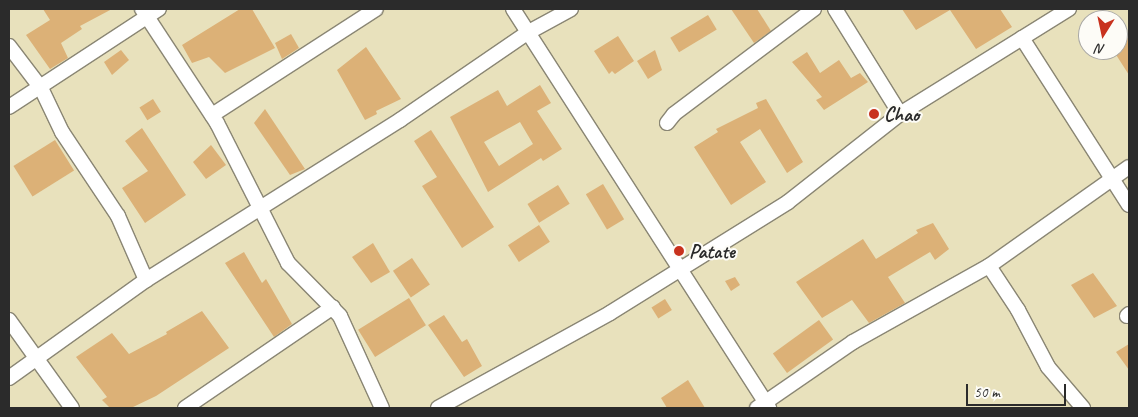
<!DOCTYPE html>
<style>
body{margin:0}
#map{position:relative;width:1138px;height:417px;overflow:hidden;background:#e8e1bc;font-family:Caveat,sans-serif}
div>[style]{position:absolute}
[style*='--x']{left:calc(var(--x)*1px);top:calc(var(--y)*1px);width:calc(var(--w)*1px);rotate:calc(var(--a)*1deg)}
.building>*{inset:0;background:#dcb177;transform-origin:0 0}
.roads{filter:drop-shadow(1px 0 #8a8674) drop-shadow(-1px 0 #8a8674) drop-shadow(0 1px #8a8674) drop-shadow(0 -1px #8a8674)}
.minor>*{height:14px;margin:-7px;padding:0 7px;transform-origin:7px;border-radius:7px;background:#fff}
.dots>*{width:14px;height:14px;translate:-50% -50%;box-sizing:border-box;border:2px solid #fdfcf7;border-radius:50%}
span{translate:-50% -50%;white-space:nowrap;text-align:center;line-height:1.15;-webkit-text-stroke:4px #fdfcf7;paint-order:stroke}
.poi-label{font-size:20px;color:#2b2b2b;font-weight:700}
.left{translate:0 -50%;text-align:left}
.frame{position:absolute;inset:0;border:10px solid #2b2b2b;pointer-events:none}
.north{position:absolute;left:1078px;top:10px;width:50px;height:50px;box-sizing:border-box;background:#fdfcf7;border:1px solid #a9a8a5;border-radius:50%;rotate:190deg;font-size:14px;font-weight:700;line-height:20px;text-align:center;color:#2b2b2b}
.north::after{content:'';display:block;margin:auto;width:18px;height:22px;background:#c8321e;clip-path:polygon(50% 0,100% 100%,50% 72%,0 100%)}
.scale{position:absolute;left:966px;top:384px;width:100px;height:22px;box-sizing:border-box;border:2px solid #2b2b2b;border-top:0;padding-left:6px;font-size:15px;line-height:18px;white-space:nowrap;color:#2b2b2b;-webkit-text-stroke:4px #fdfcf7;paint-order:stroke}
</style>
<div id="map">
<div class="building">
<i style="clip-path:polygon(43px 9px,112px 9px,80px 26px,82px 29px,61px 43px,68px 58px,50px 69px,26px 35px,50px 20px)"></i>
<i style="clip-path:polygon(240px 9px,252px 9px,275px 48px,225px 73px,209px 57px,192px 63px,182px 45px)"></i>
<i style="clip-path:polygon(731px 9px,757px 9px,771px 31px,754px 43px)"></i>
<i style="clip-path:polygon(902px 9px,1000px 9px,1012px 27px,976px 49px,950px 10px,916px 30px)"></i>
<i style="left:708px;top:15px;width:17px;height:44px;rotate:59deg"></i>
<i style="clip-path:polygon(291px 34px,299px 48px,282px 59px,275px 43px)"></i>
<i style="clip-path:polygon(618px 36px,634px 61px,615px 74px,612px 71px,609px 74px,594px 51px)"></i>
<i style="clip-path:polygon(1129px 37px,1129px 75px,1113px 50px,1118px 50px,1118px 44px)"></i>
<i style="clip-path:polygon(366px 47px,401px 99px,376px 111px,377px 114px,365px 120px,337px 70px)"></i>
<i style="clip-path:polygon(121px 50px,129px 60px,112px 75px,104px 62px)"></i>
<i style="clip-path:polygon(655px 50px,662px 70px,648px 79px,637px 61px)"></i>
<i style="clip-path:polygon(807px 52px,820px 73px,839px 60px,851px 78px,860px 73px,868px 82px,824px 110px,816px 100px,822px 97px,792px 62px)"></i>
<i style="clip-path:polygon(evenodd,540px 85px,551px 103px,537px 111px,562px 149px,543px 161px,541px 158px,488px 192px,450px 117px,498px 90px,507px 106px,540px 85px,520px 122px,533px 144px,499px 166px,484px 142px,520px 122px)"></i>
<i style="left:153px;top:99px;width:15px;height:16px;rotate:58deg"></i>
<i style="clip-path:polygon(766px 99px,803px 162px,787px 173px,760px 129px,740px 142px,766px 182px,731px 205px,694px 147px,718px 132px,716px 129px,758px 108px,756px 103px)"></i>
<i style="clip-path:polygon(265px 109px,305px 169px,290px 175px,254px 123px)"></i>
<i style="clip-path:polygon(142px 128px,186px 195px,145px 223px,122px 188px,148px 171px,125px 141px)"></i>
<i style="clip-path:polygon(431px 130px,494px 227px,462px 248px,422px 186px,437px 177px,414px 141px)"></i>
<i style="left:55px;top:140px;width:36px;height:49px;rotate:58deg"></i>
<i style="clip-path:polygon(211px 145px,226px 165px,206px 179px,193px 162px)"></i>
<i style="left:603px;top:184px;width:41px;height:20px;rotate:59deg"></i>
<i style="left:558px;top:185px;width:22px;height:36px;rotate:58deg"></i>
<i style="clip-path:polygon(933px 223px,949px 249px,935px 260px,930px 252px,888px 277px,905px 303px,869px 323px,852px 300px,822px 318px,796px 282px,863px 239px,876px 259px,918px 233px,916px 230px)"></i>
<i style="left:539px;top:225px;width:20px;height:37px;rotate:57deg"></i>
<i style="clip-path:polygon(373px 243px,390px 272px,371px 283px,352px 257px)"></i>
<i style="clip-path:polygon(244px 252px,262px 283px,266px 279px,292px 324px,274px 337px,225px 263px)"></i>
<i style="left:412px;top:258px;width:32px;height:23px;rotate:56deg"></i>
<i style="clip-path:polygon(1093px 273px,1117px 306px,1094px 318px,1071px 285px)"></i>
<i style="clip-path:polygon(735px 277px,740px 285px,731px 291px,725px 281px)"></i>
<i style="left:409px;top:298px;width:32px;height:60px;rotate:58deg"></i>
<i style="left:665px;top:299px;width:13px;height:16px;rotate:58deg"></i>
<i style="clip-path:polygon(202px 311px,229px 348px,156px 396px,131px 408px,110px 408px,102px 400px,107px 397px,76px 357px,112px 333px,129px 354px,167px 334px,166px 332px)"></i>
<i style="clip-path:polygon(444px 315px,462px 342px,467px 339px,482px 366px,464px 377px,428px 325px)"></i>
<i style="left:819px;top:320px;width:24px;height:57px;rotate:54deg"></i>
<i style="clip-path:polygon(1129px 344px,1129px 370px,1116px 352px)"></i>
<i style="clip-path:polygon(688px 380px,705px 408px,667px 408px,661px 398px)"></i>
</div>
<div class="roads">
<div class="minor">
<i style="--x:142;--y:9;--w:136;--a:56.7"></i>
<i style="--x:217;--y:123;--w:157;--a:63.1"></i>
<i style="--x:288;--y:263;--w:74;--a:45.5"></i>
<i style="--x:340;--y:316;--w:101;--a:65.5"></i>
<i style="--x:513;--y:9;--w:474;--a:57.3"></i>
<i style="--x:835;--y:9;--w:123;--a:58.2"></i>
<i style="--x:1022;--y:38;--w:198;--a:57.4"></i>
<i style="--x:9;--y:46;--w:53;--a:52.7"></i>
<i style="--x:41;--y:88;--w:49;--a:64.5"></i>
<i style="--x:62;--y:132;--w:101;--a:56.3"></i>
<i style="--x:118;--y:216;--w:70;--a:66.4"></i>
<i style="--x:9;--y:107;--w:179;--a:-33.2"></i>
<i style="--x:212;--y:115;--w:195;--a:-32.9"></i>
<i style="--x:667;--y:123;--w:11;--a:-52"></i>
<i style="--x:674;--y:114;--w:175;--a:-36.9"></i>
<i style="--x:989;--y:266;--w:53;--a:56.6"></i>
<i style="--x:1018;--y:310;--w:64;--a:62.2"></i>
<i style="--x:1048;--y:367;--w:54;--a:49.5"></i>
<i style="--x:1127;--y:316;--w:3;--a:-45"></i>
<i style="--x:9;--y:320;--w:108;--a:54.4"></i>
<i style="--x:9;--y:378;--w:168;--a:-35.6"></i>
<i style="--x:146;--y:280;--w:300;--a:-32.2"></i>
<i style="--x:400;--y:120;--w:154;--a:-34.4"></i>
<i style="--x:527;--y:33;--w:50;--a:-28.6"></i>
<i style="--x:185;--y:408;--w:179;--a:-34.3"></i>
<i style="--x:438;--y:408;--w:196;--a:-28.9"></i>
<i style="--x:610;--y:313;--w:210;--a:-31.9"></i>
<i style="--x:788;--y:202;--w:142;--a:-38.2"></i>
<i style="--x:900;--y:114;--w:199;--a:-31.9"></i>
<i style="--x:757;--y:408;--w:116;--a:-34.5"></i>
<i style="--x:853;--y:342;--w:156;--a:-29.2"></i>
<i style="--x:989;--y:266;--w:171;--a:-35.3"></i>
</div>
</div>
<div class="dots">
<i style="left:874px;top:114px;background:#c8321e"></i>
<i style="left:679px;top:251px;background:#c8321e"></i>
</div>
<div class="poi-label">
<span class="left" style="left:884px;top:114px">Chao</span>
<span class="left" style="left:689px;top:251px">Patate</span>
</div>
<div class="frame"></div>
<div class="north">N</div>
<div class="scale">50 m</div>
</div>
